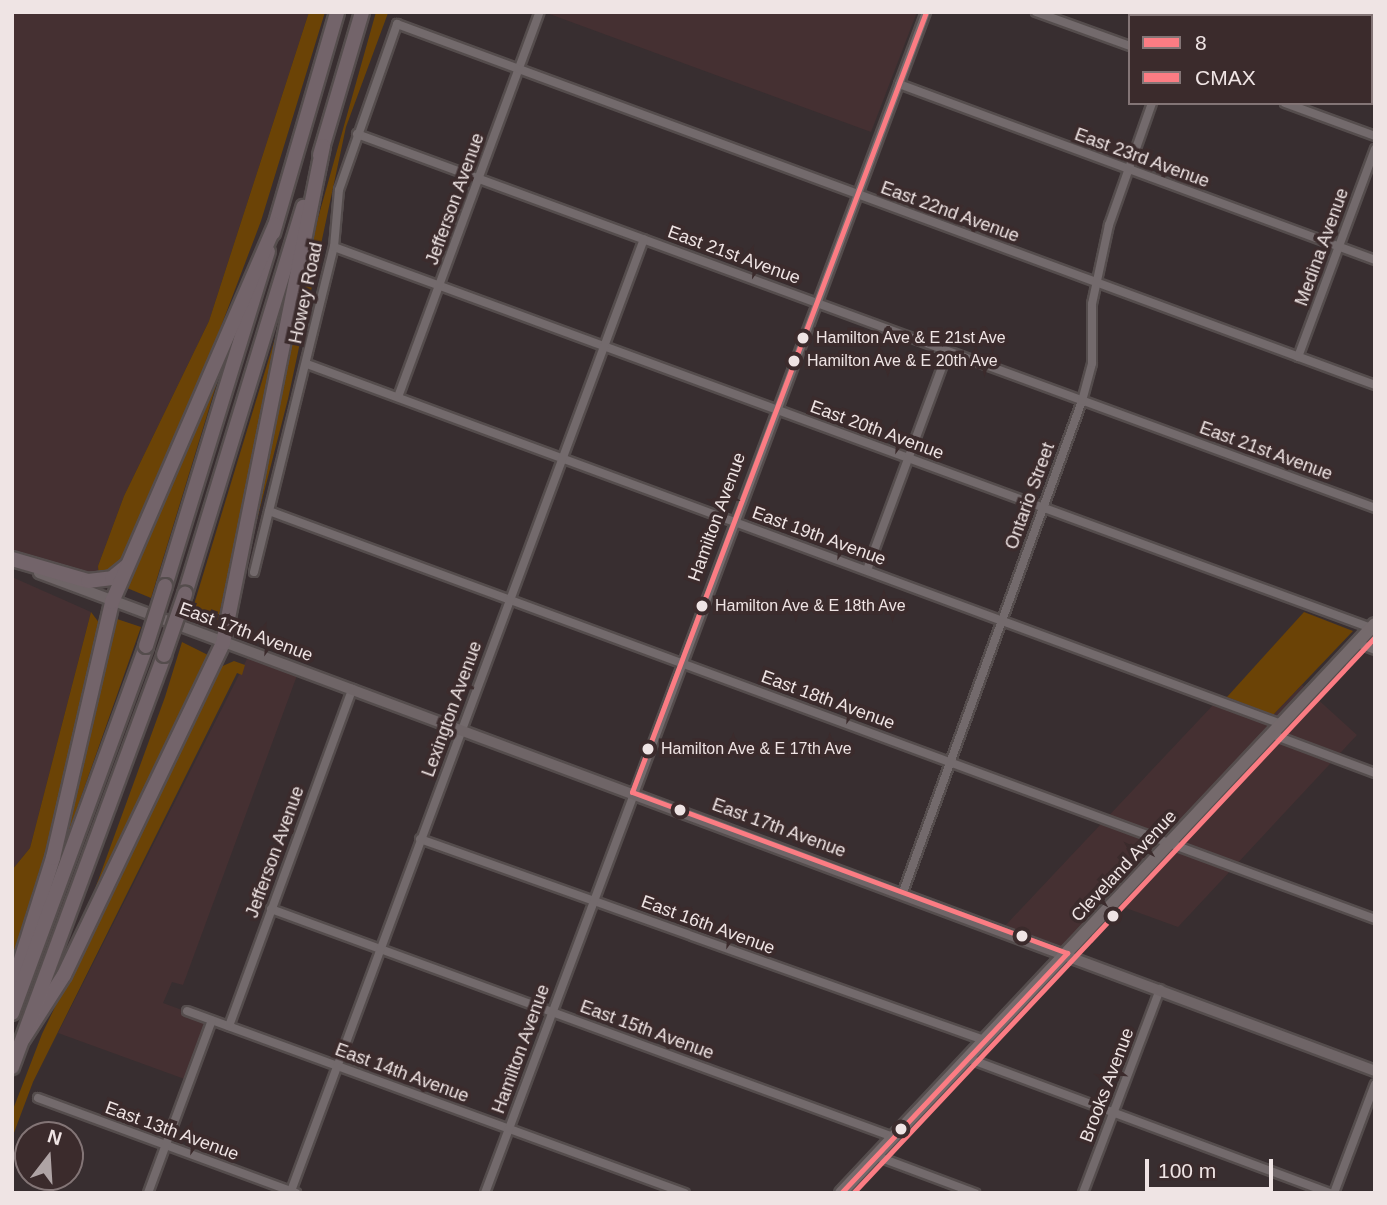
<!DOCTYPE html>
<style>
body{margin:0}
#map{position:relative;width:1387px;height:1205px;overflow:hidden;background:#382e30;font-family:Helvetica,sans-serif}
div>[style]{position:absolute}
[style*='--x']{left:calc(var(--x)*1px);top:calc(var(--y)*1px);width:calc(var(--w)*1px);rotate:calc(var(--a)*1deg)}
.built>*{inset:0;background:#453032}
.green>*{inset:0;background:#6b4306}
.roads{filter:drop-shadow(2px 0 #554d4d) drop-shadow(-2px 0 #554d4d) drop-shadow(0 2px #554d4d) drop-shadow(0 -2px #554d4d)}
.street>*{height:8px;margin:-4px;padding:0 4px;transform-origin:4px;border-radius:4px;background:#736a6c}
.secondary>*{height:10px;margin:-5px;padding:0 5px;transform-origin:5px;border-radius:5px;background:#6f6567}
.primary>*{height:12px;margin:-6px;padding:0 6px;transform-origin:6px;border-radius:6px;background:#756a6c}
.highway>*{height:14px;margin:-7px;padding:0 7px;transform-origin:7px;border-radius:7px;background:#73646a}
.bridges{filter:drop-shadow(2px 0 #554d4d) drop-shadow(-2px 0 #554d4d) drop-shadow(0 2px #554d4d) drop-shadow(0 -2px #554d4d)}
.highway-bridge>*{height:14px;margin:-7px;padding:0 7px;transform-origin:7px;border-radius:7px;background:#73646a}
.bus-1>*{height:5px;margin:-2.5px;padding:0 2.5px;transform-origin:2.5px;border-radius:2.5px;background:#fb7c83}
.bus-2>*{height:5px;margin:-2.5px;padding:0 2.5px;transform-origin:2.5px;border-radius:2.5px;background:#fb7c83}
.dots>*{width:19px;height:19px;translate:-50% -50%;box-sizing:border-box;border:4px solid #3b2b2c;border-radius:50%}
span{translate:-50% -50%;white-space:nowrap;text-align:center;line-height:1.15;-webkit-text-stroke:7px #3b2b2c;paint-order:stroke}
.bus-label{font-size:16px;color:#efe4e4}
.left{translate:0 -50%;text-align:left}
.street-label{font-size:18px;color:#efe4e4}
.frame{position:absolute;inset:0;border:14px solid #efe4e4;pointer-events:none}
.legend{position:absolute;left:1128px;top:14px;width:245px;height:91px;box-sizing:border-box;background:#3b2b2c;border:2px solid #837576;margin:0;padding:9px 12px;list-style:none;font-size:21px;color:#efe4e4}
.legend li{display:flex;align-items:center;gap:14px;height:35px}
.legend b{width:35px;border:2px solid #837576}
.north{position:absolute;left:14px;top:1121px;width:70px;height:70px;box-sizing:border-box;background:#3b2b2c;border:2px solid #837576;border-radius:50%;rotate:17deg;font-size:19px;font-weight:700;line-height:28px;text-align:center;color:#efe4e4}
.north::after{content:'';display:block;margin:auto;width:24px;height:32px;background:#afa4a5;clip-path:polygon(50% 0,100% 100%,50% 72%,0 100%)}
.scale{position:absolute;left:1145px;top:1159px;width:128px;height:32px;box-sizing:border-box;border:4px solid #efe4e4;border-top:0;padding-left:9px;font-size:21px;line-height:24px;white-space:nowrap;color:#efe4e4;-webkit-text-stroke:5px #3b2b2c;paint-order:stroke}
</style>
<div id="map">
<div class="built">
<i style="clip-path:polygon(12px 12px,309px 12px,209px 321px,124px 496px,98px 566px,99px 581px,12px 559px)"></i>
<i style="clip-path:polygon(544px 12px,917px 12px,871px 132px)"></i>
<i style="clip-path:polygon(12px 577px,91px 612px,30px 848px,12px 870px)"></i>
<i style="clip-path:polygon(250px 653px,299px 670px,183px 985px,172px 982px,163px 1003px,212px 1021px,190px 1081px,58px 1033px)"></i>
<i style="clip-path:polygon(1302px 685px,1357px 735px,1178px 927px,1112px 903px,1067px 953px,1002px 929px,1214px 704px,1227px 697px,1273px 715px)"></i>
</div>
<div class="green">
<i style="clip-path:polygon(309px 12px,325px 12px,261px 221px,134px 556px,99px 581px,98px 566px,124px 496px,209px 321px)"></i>
<i style="clip-path:polygon(376px 12px,406px 12px,388px 13px,346px 127px,288px 399px,231px 621px,318px 218px)"></i>
<i style="clip-path:polygon(290px 289px,272px 373px,218px 620px,192px 611px)"></i>
<i style="clip-path:polygon(236px 320px,212px 399px,151px 598px,127px 588px)"></i>
<i style="clip-path:polygon(91px 612px,100px 624px,47px 854px,12px 968px,12px 870px,30px 848px)"></i>
<i style="clip-path:polygon(1304px 612px,1353px 631px,1273px 715px,1227px 697px)"></i>
<i style="clip-path:polygon(117px 619px,141px 627px,50px 885px,63px 837px)"></i>
<i style="clip-path:polygon(182px 642px,208px 655px,84px 919px,165px 697px)"></i>
<i style="clip-path:polygon(234px 661px,245px 665px,242px 675px,237px 673px,33px 1082px,12px 1138px,12px 1112px,42px 1034px,218px 668px)"></i>
</div>
<div class="roads">
<div class="street">
<i style="--x:1036;--y:12;--w:100;--a:19.9"></i>
<i style="--x:1183;--y:16;--w:4;--a:-76"></i>
<i style="--x:899;--y:84;--w:507;--a:20.29"></i>
<i style="--x:1285;--y:103;--w:96;--a:20.1"></i>
<i style="--x:357;--y:134;--w:1085;--a:20.17"></i>
<i style="--x:334;--y:247;--w:1105;--a:20.17"></i>
<i style="--x:1298;--y:357;--w:222;--a:-69.7"></i>
<i style="--x:307;--y:364;--w:1038;--a:20.28"></i>
<i style="--x:398;--y:397;--w:410;--a:-69.8"></i>
<i style="--x:269;--y:511;--w:1179;--a:20.25"></i>
<i style="--x:867;--y:570;--w:233;--a:-69.7"></i>
<i style="--x:254;--y:572;--w:335;--a:-76.2"></i>
<i style="--x:334;--y:247;--w:57;--a:-85"></i>
<i style="--x:339;--y:190;--w:176;--a:-70.7"></i>
<i style="--x:397;--y:24;--w:1042;--a:20.26"></i>
<i style="--x:1357;--y:643;--w:19;--a:21"></i>
<i style="--x:1271;--y:734;--w:111;--a:20.6"></i>
<i style="--x:420;--y:839;--w:599;--a:19.62"></i>
<i style="--x:903;--y:892;--w:523;--a:-69.97"></i>
<i style="--x:1082;--y:401;--w:39;--a:-75"></i>
<i style="--x:1092;--y:363;--w:59;--a:-90"></i>
<i style="--x:1092;--y:304;--w:81;--a:-77.9"></i>
<i style="--x:1109;--y:225;--w:129;--a:-70.6"></i>
<i style="--x:271;--y:909;--w:662;--a:20.13"></i>
<i style="--x:187;--y:1011;--w:530;--a:20.08"></i>
<i style="--x:229;--y:1026;--w:359;--a:-69.9"></i>
<i style="--x:967;--y:1058;--w:387;--a:20.4"></i>
<i style="--x:38;--y:1098;--w:275;--a:20.2"></i>
<i style="--x:876;--y:1156;--w:106;--a:20.5"></i>
<i style="--x:291;--y:1191;--w:1015;--a:-69.66"></i>
<i style="--x:148;--y:1193;--w:184;--a:-69.7"></i>
<i style="--x:485;--y:1193;--w:1261;--a:-69.52"></i>
<i style="--x:1083;--y:1193;--w:218;--a:-69.3"></i>
<i style="--x:1334;--y:1193;--w:116;--a:-69.4"></i>
</div>
<div class="secondary">
<i style="--x:39;--y:573;--w:1426;--a:20.44"></i>
</div>
<div class="primary">
<i style="--x:841;--y:1193;--w:780;--a:-46.82"></i>
</div>
<div class="highway">
<i style="--x:320;--y:155;--w:149;--a:-73.6"></i>
<i style="--x:273;--y:233;--w:230;--a:-73.8"></i>
<i style="--x:12;--y:559;--w:79;--a:16.1"></i>
<i style="--x:88;--y:581;--w:24;--a:-7"></i>
<i style="--x:112;--y:578;--w:19;--a:-39"></i>
<i style="--x:165;--y:586;--w:350;--a:-72.9"></i>
<i style="--x:185;--y:594;--w:405;--a:-73"></i>
<i style="--x:12;--y:988;--w:136;--a:-72.5"></i>
<i style="--x:53;--y:858;--w:263;--a:-77"></i>
<i style="--x:112;--y:602;--w:411;--a:-66.6"></i>
<i style="--x:12;--y:1013;--w:391;--a:-69.9"></i>
<i style="--x:23;--y:1039;--w:76;--a:-57.4"></i>
<i style="--x:64;--y:975;--w:368;--a:-64.4"></i>
<i style="--x:223;--y:643;--w:507;--a:-78.62"></i>
<i style="--x:12;--y:1067;--w:439;--a:-69.7"></i>
</div>
</div>
<div class="bridges">
<div class="highway-bridge">
<i style="--x:146;--y:646;--w:63;--a:-72.4"></i>
<i style="--x:164;--y:655;--w:65;--a:-71"></i>
</div>
</div>
<div class="bus-1">
<i style="--x:632;--y:792;--w:834;--a:-69.35"></i>
<i style="--x:632;--y:792;--w:464;--a:20.3"></i>
<i style="--x:841;--y:1193;--w:330;--a:-46.7"></i>
</div>
<div class="bus-2">
<i style="--x:853;--y:1193;--w:763;--a:-46.81"></i>
</div>
<div class="dots">
<i style="left:803px;top:338px;background:#efe4e4"></i>
<i style="left:794px;top:361px;background:#efe4e4"></i>
<i style="left:702px;top:606px;background:#efe4e4"></i>
<i style="left:648px;top:749px;background:#efe4e4"></i>
<i style="left:680px;top:810px;background:#efe4e4"></i>
<i style="left:1113px;top:916px;background:#efe4e4"></i>
<i style="left:1022px;top:936px;background:#efe4e4"></i>
<i style="left:901px;top:1129px;background:#efe4e4"></i>
</div>
<div class="bus-label">
<span class="left" style="left:816px;top:338px">Hamilton Ave &amp; E 21st Ave</span>
<span class="left" style="left:807px;top:361px">Hamilton Ave &amp; E 20th Ave</span>
<span class="left" style="left:715px;top:606px">Hamilton Ave &amp; E 18th Ave</span>
<span class="left" style="left:661px;top:749px">Hamilton Ave &amp; E 17th Ave</span>
</div>
<div class="street-label">
<span style="left:1142px;top:158px;rotate:20deg">East 23rd Avenue</span>
<span style="left:455px;top:199px;rotate:-70deg">Jefferson Avenue</span>
<span style="left:950px;top:212px;rotate:20deg">East 22nd Avenue</span>
<span style="left:1322px;top:247px;rotate:-70deg">Medina Avenue</span>
<span style="left:734px;top:255px;rotate:20deg">East 21st Avenue</span>
<span style="left:306px;top:293px;rotate:-78deg">Howey Road</span>
<span style="left:877px;top:430px;rotate:20deg">East 20th Avenue</span>
<span style="left:1266px;top:451px;rotate:20deg">East 21st Avenue</span>
<span style="left:1030px;top:496px;rotate:-70deg">Ontario Street</span>
<span style="left:717px;top:517px;rotate:-70deg">Hamilton Avenue</span>
<span style="left:819px;top:536px;rotate:20deg">East 19th Avenue</span>
<span style="left:246px;top:632px;rotate:20deg">East 17th Avenue</span>
<span style="left:828px;top:700px;rotate:20deg">East 18th Avenue</span>
<span style="left:452px;top:709px;rotate:-70deg">Lexington Avenue</span>
<span style="left:779px;top:828px;rotate:20deg">East 17th Avenue</span>
<span style="left:275px;top:852px;rotate:-70deg">Jefferson Avenue</span>
<span style="left:1124px;top:866px;rotate:-47deg">Cleveland Avenue</span>
<span style="left:708px;top:925px;rotate:20deg">East 16th Avenue</span>
<span style="left:647px;top:1030px;rotate:20deg">East 15th Avenue</span>
<span style="left:521px;top:1049px;rotate:-70deg">Hamilton Avenue</span>
<span style="left:402px;top:1073px;rotate:20deg">East 14th Avenue</span>
<span style="left:1107px;top:1085px;rotate:-69deg">Brooks Avenue</span>
<span style="left:172px;top:1131px;rotate:20deg">East 13th Avenue</span>
</div>
<div class="frame"></div>
<ul class="legend">
<li><b style="height:9px;background:#fb7c83"></b>8</li>
<li><b style="height:9px;background:#fb7c83"></b>CMAX</li>
</ul>
<div class="north">N</div>
<div class="scale">100 m</div>
</div>
